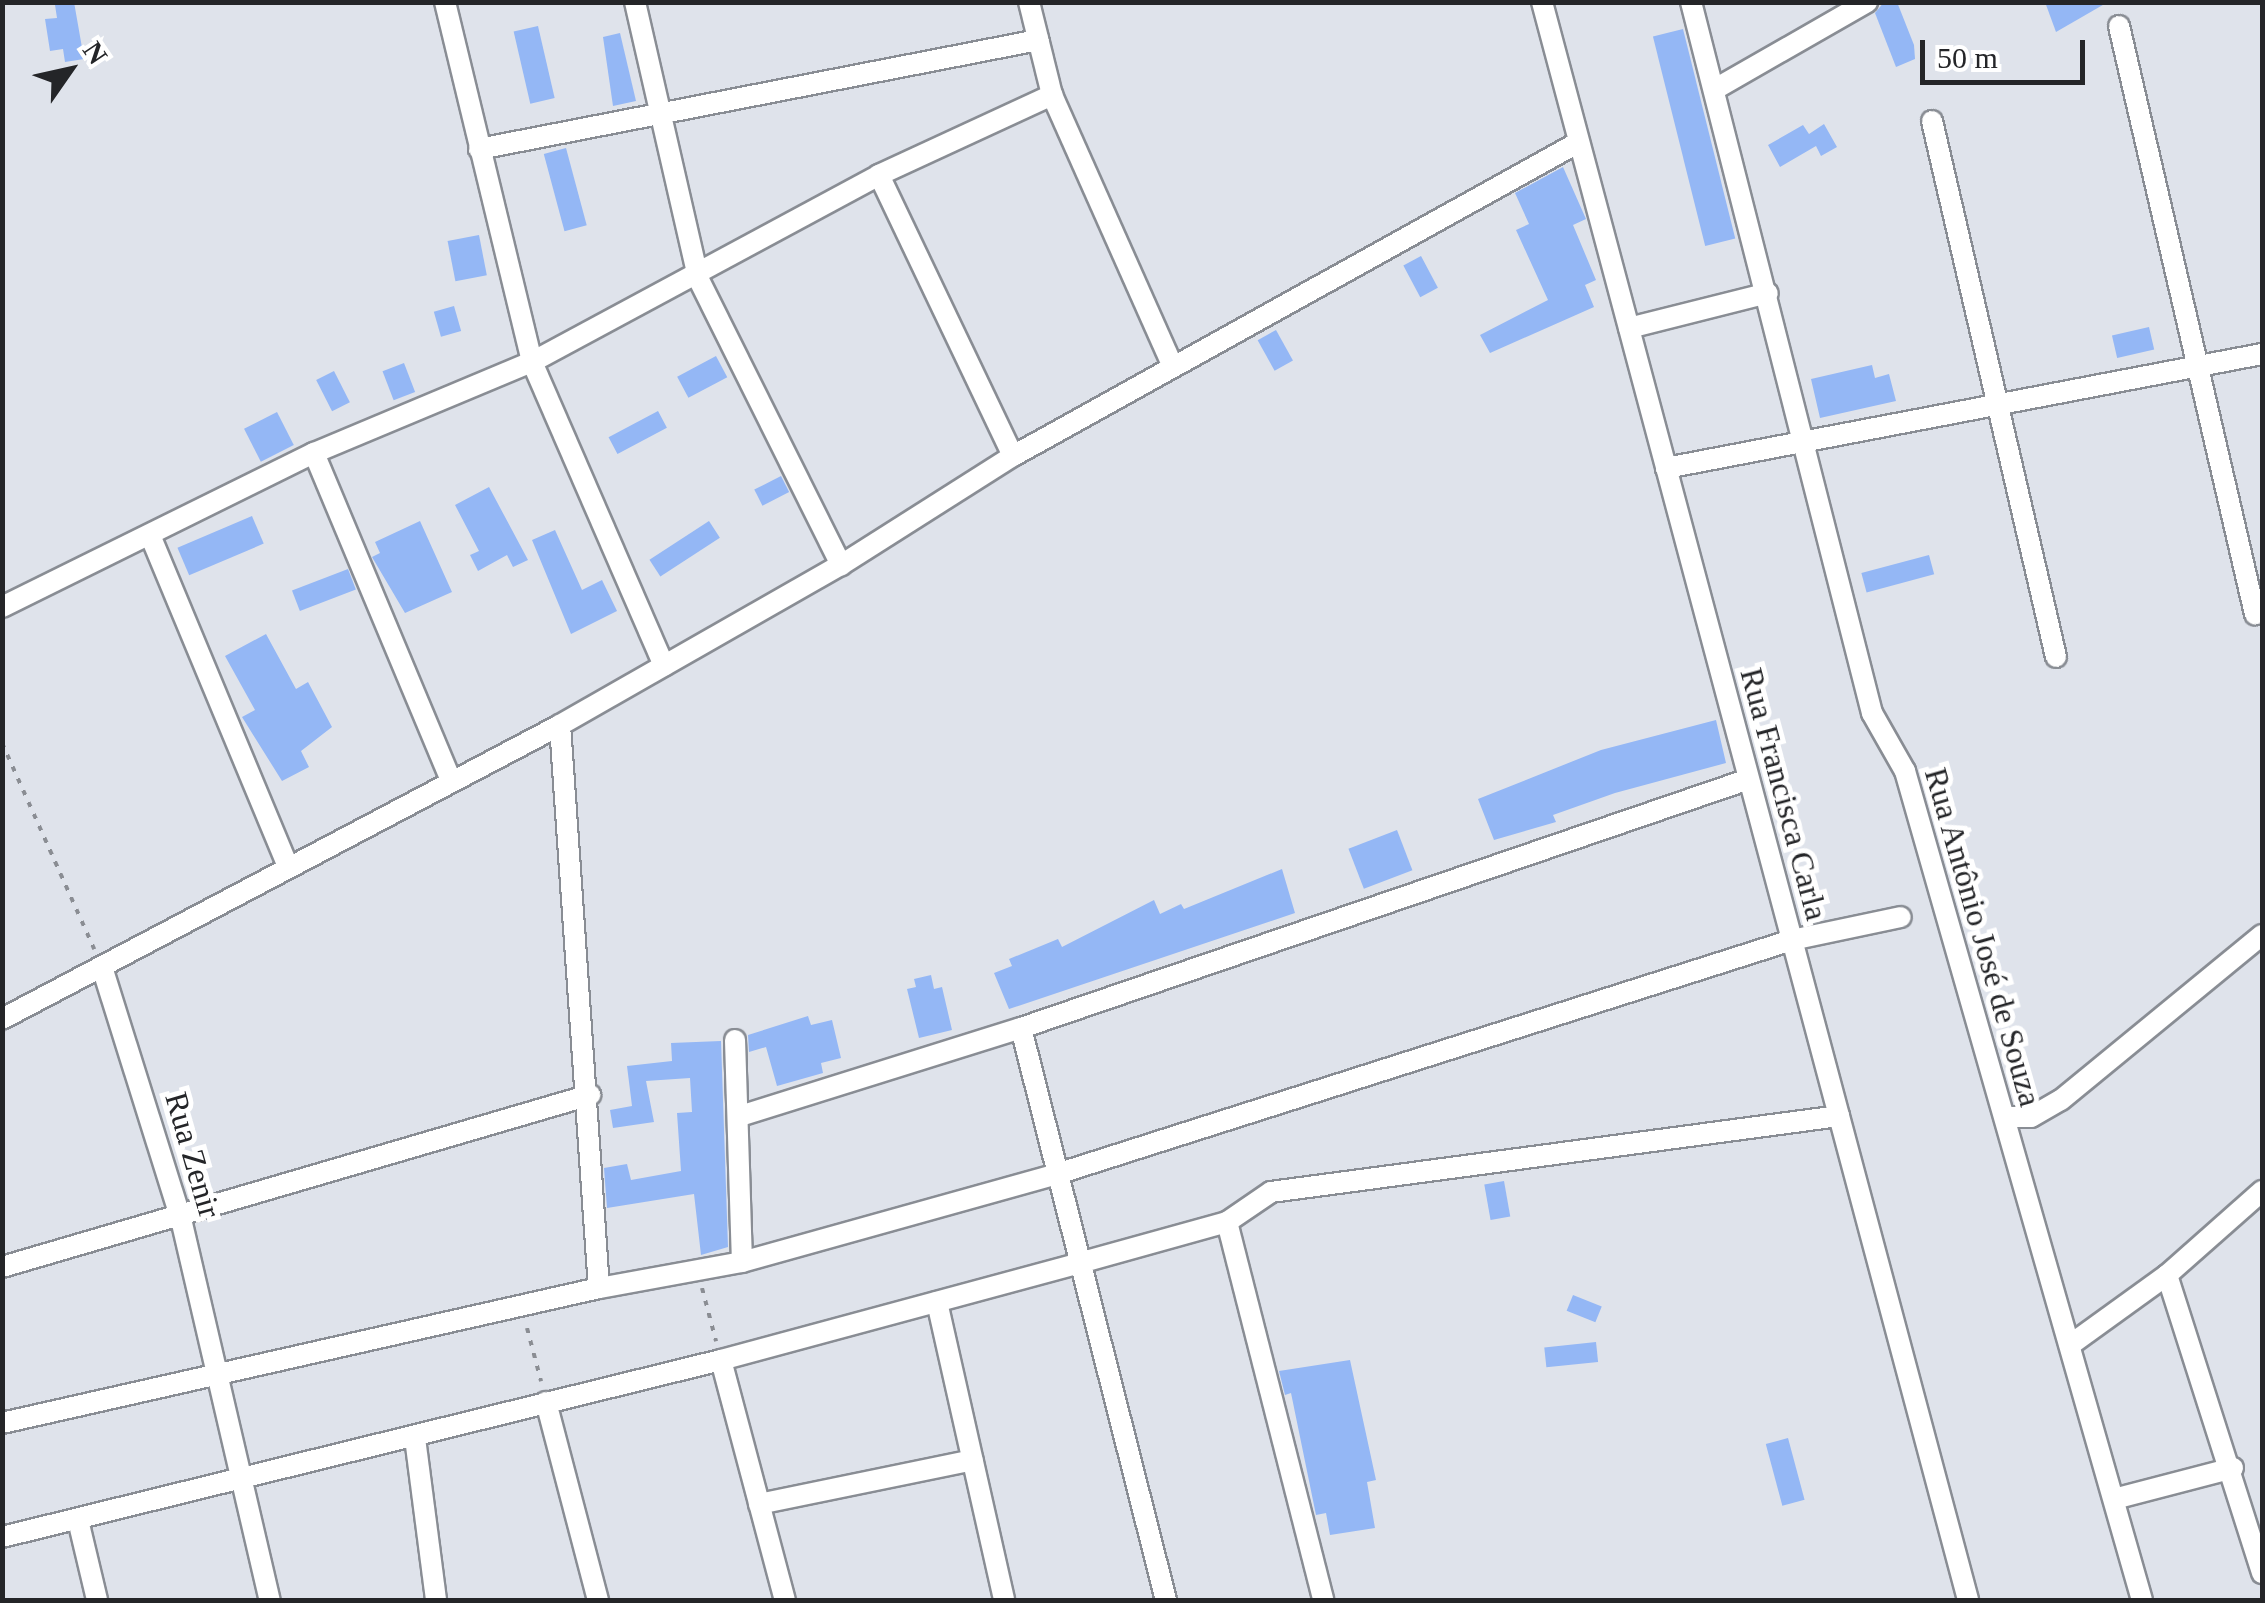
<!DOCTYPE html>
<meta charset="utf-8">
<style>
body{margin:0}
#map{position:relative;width:2265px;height:1603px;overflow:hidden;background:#dfe3eb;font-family:Georgia,serif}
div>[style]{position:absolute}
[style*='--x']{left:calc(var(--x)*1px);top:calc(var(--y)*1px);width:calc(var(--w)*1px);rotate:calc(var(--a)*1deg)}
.building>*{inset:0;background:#94b7f5;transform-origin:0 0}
.path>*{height:4px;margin-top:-2px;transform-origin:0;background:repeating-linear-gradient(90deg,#8a8d93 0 5px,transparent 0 13px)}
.roads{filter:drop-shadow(2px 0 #898d94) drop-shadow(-2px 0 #898d94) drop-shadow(0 2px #898d94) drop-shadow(0 -2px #898d94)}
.street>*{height:20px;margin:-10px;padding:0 10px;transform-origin:10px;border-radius:10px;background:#fff}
span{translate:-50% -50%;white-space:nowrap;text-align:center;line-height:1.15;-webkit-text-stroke:10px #fff;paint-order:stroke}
.street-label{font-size:32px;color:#242528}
.frame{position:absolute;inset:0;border:5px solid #242528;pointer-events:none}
.north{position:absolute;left:20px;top:20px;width:100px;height:100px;-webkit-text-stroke:8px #fff;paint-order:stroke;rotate:56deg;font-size:28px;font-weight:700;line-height:40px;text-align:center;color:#242528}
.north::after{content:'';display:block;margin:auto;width:35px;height:45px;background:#242528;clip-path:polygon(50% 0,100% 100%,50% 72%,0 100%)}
.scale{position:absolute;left:1920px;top:40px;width:165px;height:45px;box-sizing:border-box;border:5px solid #242528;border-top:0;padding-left:12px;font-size:30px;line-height:35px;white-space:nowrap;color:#242528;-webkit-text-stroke:8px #fff;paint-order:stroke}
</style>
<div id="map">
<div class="building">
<i style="clip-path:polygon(74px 2px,84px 59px,65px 62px,63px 49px,50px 51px,45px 19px,57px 18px,55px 5px)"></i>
<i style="clip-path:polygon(1884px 2px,1897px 2px,1914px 45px,1915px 59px,1896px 67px,1875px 13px)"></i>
<i style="clip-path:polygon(2045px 2px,2108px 2px,2056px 32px)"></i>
<i style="left:538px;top:26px;width:74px;height:25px;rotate:77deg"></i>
<i style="left:1683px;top:29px;width:216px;height:31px;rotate:76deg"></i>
<i style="clip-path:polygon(620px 33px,636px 101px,613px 106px,603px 37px)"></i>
<i style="clip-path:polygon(1824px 124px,1837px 147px,1821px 156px,1816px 146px,1780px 167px,1768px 145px,1803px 125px,1809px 134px)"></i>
<i style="left:566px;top:148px;width:80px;height:23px;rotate:75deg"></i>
<i style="clip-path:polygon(1563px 167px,1586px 219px,1573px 225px,1596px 280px,1585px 285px,1594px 307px,1490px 353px,1480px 335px,1548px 300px,1516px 230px,1529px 224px,1515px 193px)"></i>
<i style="left:479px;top:235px;width:41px;height:32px;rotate:79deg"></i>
<i style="left:1421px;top:256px;width:36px;height:20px;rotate:62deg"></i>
<i style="left:454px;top:306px;width:26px;height:21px;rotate:74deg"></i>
<i style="left:2149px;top:327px;width:23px;height:38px;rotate:77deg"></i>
<i style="left:1276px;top:330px;width:35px;height:21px;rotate:61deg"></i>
<i style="left:716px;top:356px;width:24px;height:44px;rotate:62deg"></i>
<i style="left:404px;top:363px;width:31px;height:23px;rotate:69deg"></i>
<i style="clip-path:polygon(1872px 365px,1875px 378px,1889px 374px,1896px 401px,1820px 418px,1811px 379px)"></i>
<i style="left:334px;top:371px;width:35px;height:20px;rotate:63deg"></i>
<i style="left:658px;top:411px;width:19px;height:56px;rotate:62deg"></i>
<i style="left:277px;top:412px;width:37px;height:37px;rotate:63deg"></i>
<i style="left:781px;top:476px;width:18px;height:30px;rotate:63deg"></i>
<i style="clip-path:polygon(489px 487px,528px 560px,513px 567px,507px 555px,478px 571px,470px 555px,479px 551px,455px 505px)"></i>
<i style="left:252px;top:516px;width:30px;height:81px;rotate:67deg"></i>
<i style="clip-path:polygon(420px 521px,452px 592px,405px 613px,372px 557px,380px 553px,375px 542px)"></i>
<i style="left:709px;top:521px;width:20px;height:71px;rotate:57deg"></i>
<i style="clip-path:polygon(555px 530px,582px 590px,602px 580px,617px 611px,571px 634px,532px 540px)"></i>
<i style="left:1929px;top:555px;width:20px;height:70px;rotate:75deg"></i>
<i style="left:348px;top:569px;width:22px;height:60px;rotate:69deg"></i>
<i style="clip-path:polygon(266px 634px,296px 689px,308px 682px,332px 727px,301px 751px,309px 767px,282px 781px,242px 717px,255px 710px,225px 656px)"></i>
<i style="clip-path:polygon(1716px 720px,1726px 763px,1615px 793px,1553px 815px,1556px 822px,1494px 840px,1478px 799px,1601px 750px)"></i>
<i style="left:1397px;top:830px;width:43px;height:52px;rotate:69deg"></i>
<i style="clip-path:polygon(1282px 869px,1295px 913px,1009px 1009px,994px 973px,1012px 966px,1009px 959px,1058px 939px,1062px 947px,1154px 900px,1160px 914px,1181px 904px,1184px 909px)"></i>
<i style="clip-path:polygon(931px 975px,934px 989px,942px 987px,952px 1030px,919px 1038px,907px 989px,916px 987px,914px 979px)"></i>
<i style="clip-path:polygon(808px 1016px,811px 1025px,832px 1020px,841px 1058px,821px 1063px,823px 1073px,777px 1086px,766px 1047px,749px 1052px,748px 1035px)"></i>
<i style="clip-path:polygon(721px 1041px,728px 1247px,701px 1255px,694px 1194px,607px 1208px,604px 1168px,627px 1164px,631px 1180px,681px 1171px,677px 1113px,692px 1112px,690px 1078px,646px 1081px,654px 1122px,613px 1128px,610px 1110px,632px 1106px,627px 1066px,672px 1061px,671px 1043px)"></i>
<i style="left:1504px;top:1181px;width:36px;height:20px;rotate:80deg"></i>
<i style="left:1573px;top:1295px;width:31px;height:17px;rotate:22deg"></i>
<i style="left:1596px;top:1342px;width:20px;height:52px;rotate:84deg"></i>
<i style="clip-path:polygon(1350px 1360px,1376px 1480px,1367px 1482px,1375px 1528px,1330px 1535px,1326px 1513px,1316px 1515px,1291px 1393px,1285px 1395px,1279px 1371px)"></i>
<i style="left:1788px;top:1438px;width:64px;height:23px;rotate:75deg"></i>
</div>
<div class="path">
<i style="--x:2;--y:743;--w:226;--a:65.9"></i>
<i style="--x:702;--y:1288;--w:55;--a:75.2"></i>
<i style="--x:527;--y:1328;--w:55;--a:75.2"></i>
</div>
<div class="roads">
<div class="street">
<i style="--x:445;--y:2;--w:370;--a:76.4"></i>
<i style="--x:532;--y:362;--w:331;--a:66.5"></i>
<i style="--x:635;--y:2;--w:283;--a:77.1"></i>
<i style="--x:698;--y:278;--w:321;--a:63.5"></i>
<i style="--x:1029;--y:2;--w:96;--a:76.1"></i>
<i style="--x:1052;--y:95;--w:295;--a:66"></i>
<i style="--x:1542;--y:2;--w:1654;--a:75.07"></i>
<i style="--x:1691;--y:2;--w:734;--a:75.72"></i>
<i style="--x:1872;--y:713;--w:67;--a:60.4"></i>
<i style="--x:1905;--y:771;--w:862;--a:74.05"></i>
<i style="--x:2119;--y:26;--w:604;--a:76.98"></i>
<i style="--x:1717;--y:88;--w:173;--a:-29.8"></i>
<i style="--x:1932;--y:121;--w:550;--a:76.97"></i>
<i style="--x:479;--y:149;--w:570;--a:-11.03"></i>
<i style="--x:879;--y:175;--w:311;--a:64.5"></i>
<i style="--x:1629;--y:328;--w:143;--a:-14.1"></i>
<i style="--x:314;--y:453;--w:355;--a:67.3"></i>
<i style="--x:1666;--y:468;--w:607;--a:-10.83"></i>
<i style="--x:150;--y:535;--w:359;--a:67.4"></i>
<i style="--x:2;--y:607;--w:348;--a:-26.3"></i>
<i style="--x:314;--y:453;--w:236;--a:-22.7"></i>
<i style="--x:532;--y:362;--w:394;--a:-28.3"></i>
<i style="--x:879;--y:175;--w:191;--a:-24.8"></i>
<i style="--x:560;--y:725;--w:564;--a:86.04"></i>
<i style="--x:102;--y:967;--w:264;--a:72.6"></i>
<i style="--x:181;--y:1219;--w:391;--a:76.9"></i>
<i style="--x:2;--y:1019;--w:631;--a:-27.78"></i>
<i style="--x:560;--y:725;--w:323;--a:-29.7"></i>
<i style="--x:841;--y:565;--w:204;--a:-32.4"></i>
<i style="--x:1013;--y:456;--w:647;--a:-29.02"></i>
<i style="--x:1021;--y:1028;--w:590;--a:75.78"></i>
<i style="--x:735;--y:1040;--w:222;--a:88.2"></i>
<i style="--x:740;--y:1116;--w:294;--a:-17.4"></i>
<i style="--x:1021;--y:1028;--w:769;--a:-18.88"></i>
<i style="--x:2005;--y:1117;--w:26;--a:0"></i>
<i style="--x:2031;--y:1117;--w:34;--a:-30"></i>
<i style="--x:2061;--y:1100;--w:260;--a:-39.4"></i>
<i style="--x:1227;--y:1222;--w:390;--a:75.7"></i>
<i style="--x:2;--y:1267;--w:613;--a:-16.31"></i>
<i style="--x:2167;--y:1275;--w:313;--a:72.3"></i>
<i style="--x:937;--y:1302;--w:305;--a:77.3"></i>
<i style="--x:2070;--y:1345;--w:120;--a:-35.8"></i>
<i style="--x:2167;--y:1275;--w:127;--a:-41.5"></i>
<i style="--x:721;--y:1360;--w:248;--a:75.1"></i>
<i style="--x:546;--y:1402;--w:205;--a:75.3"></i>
<i style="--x:2;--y:1423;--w:612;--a:-12.74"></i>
<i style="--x:599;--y:1288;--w:145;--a:-10.3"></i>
<i style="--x:742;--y:1262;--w:330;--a:-15.6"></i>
<i style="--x:1060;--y:1173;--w:768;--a:-17.66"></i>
<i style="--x:1792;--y:940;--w:111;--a:-11.9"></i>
<i style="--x:415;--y:1438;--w:163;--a:82.6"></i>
<i style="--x:2114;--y:1499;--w:123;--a:-14.6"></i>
<i style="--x:759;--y:1504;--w:218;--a:-11.6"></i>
<i style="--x:78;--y:1520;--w:82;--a:76.6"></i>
<i style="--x:2;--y:1537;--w:740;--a:-13.83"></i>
<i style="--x:721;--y:1360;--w:375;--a:-15.1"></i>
<i style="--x:1083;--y:1262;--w:149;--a:-15.5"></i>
<i style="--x:1227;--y:1222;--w:53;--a:-34.3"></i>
<i style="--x:1271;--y:1192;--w:573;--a:-7.62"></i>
</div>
</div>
<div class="street-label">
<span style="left:1784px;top:794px;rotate:75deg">Rua Francisca Carla</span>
<span style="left:1983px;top:937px;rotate:74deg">Rua Antônio José de Souza</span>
<span style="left:193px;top:1155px;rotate:74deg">Rua Zenir</span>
</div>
<div class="frame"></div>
<div class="north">N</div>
<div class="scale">50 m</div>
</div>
